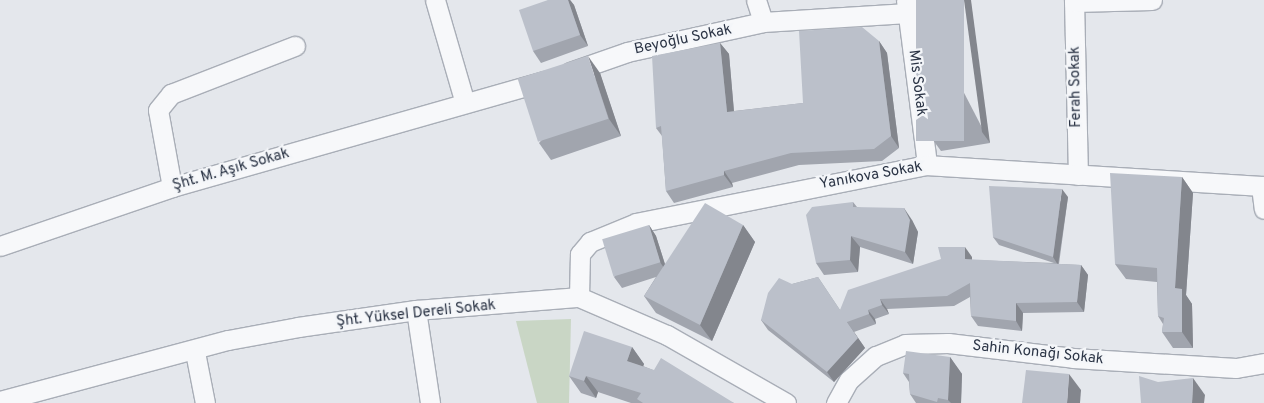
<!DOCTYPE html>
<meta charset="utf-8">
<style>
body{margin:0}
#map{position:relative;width:1264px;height:403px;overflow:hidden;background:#e4e7ec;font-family:Overpass,sans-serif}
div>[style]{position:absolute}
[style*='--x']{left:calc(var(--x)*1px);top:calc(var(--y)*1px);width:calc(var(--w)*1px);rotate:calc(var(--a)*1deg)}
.green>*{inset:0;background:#c9d6c5}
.roads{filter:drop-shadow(1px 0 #a9aeb7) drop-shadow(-1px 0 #a9aeb7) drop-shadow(0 1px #a9aeb7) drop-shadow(0 -1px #a9aeb7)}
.minor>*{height:19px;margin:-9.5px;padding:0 9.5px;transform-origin:9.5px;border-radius:9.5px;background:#f7f8fa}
.wall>*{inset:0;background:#a1a5ae}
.shaded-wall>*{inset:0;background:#83868d}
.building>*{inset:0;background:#bbc0ca;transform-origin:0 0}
span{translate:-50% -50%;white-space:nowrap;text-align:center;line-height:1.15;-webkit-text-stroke:4.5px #f4f6f9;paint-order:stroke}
.street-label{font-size:15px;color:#2b3445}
</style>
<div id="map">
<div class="green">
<i style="clip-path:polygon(571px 319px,569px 403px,537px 403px,516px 321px)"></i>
</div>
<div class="roads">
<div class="minor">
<i style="--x:435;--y:0;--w:107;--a:73.8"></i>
<i style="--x:756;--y:0;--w:23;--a:72"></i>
<i style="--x:906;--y:0;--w:166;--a:82.7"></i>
<i style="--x:1074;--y:0;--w:175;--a:88.7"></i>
<i style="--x:1074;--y:2;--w:78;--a:-1.5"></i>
<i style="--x:570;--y:72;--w:60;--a:-19.3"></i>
<i style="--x:627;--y:52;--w:139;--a:-12.4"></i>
<i style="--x:763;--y:22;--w:145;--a:-3.6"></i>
<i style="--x:1261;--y:186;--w:23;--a:83"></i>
<i style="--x:172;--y:187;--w:78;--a:-100.3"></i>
<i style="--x:158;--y:110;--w:21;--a:-51"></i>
<i style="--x:171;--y:94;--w:133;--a:-21.2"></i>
<i style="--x:0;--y:246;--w:182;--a:-18.9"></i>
<i style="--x:172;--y:187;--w:387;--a:-15.9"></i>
<i style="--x:579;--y:297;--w:43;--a:-88.7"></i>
<i style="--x:580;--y:254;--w:16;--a:-50"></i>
<i style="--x:590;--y:242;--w:50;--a:-22.4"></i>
<i style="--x:636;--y:223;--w:297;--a:-11.3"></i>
<i style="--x:927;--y:165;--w:338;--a:3.6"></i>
<i style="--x:416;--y:310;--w:94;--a:81.4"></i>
<i style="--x:195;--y:352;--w:52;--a:78.9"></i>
<i style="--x:0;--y:401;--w:236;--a:-15"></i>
<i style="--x:228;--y:340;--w:71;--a:-10.5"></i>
<i style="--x:298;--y:327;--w:119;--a:-8.2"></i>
<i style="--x:416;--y:310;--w:164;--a:-4.6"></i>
<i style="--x:579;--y:297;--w:96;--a:23.4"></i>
<i style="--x:667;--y:335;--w:137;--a:29.7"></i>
<i style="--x:836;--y:403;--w:26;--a:-61"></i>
<i style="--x:849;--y:380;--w:36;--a:-42"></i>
<i style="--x:876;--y:356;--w:31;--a:-22"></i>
<i style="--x:905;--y:344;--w:43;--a:-1.3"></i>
<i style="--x:948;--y:343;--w:126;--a:6.8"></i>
<i style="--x:1073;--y:358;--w:163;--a:3.5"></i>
<i style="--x:1236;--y:368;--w:28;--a:-10"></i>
</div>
</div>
<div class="wall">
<i style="clip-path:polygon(548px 0,570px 0,574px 5px,588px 46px,541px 63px,533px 51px)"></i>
<i style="clip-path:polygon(916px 0,990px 143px,941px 151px,933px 140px)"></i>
<i style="clip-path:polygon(879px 41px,887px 53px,899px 148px,882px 161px,799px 165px,732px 183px,733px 187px,674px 203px,666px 191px,662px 136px,656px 128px,720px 43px,729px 54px,734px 111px,803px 103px)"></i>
<i style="clip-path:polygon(600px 73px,621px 136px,551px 160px,539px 143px)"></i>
<i style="clip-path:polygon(1182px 177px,1193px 193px,1186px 295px,1192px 304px,1193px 348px,1173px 348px,1162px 332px,1163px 324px,1158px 316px,1157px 282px,1126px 279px,1115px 264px)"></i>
<i style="clip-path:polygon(1068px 197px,1059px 264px,1081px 265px,1088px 275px,1084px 312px,1023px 313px,1022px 331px,978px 326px,971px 316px,970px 297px,954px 306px,887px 309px,889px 314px,875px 319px,876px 324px,854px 332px,865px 348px,834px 382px,768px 330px,761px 320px,792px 284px,818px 277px,840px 310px,972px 257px,972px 260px,1054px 263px,999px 245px,993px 237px)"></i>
<i style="clip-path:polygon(853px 202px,857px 207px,912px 220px,918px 232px,913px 264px,860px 247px,858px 272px,824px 275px,816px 263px)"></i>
<i style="clip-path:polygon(649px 225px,656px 236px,665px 264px,743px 225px,755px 242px,712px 341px,656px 313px,644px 296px,656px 277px,622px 288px,614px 277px)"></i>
<i style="clip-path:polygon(632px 347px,644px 364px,643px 366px,734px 403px,631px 403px,598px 392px,596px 398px,581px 393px,569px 376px)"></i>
<i style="clip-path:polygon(950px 357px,962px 374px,961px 403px,916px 403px,910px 394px,909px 382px,903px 373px)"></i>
</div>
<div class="shaded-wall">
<i style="clip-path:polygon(568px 0,570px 0,574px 5px,588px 46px,580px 35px)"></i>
<i style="clip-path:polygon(964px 0,971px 0,990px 143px,982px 132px)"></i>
<i style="clip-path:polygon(879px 41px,887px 53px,899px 148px,891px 136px)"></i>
<i style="clip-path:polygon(720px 43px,729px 54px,735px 124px,727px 112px)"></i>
<i style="clip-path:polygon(588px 56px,600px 73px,621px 136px,609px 119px)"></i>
<i style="clip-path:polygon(724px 171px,732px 183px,733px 187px,724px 175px)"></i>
<i style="clip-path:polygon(1182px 177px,1193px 193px,1186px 295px,1192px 304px,1193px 348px,1182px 332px,1175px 288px)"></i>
<i style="clip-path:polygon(1062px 189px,1068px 197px,1058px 265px,1053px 257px)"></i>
<i style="clip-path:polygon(904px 208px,912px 220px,918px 232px,913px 264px,905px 252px)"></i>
<i style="clip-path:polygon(649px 225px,656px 236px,668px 274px,660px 262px)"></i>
<i style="clip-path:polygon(743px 225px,755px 242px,712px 341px,700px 325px)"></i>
<i style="clip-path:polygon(851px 236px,860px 247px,858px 272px,850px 260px)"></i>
<i style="clip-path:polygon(965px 247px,972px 257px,972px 269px,965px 259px)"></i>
<i style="clip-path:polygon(1081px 265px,1088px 275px,1084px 312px,1077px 302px)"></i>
<i style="clip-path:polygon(880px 299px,887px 309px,889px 314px,882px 305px)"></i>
<i style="clip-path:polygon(1016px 303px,1023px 313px,1022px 331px,1016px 321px)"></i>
<i style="clip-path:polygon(868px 310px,875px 319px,876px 324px,869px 314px)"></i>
<i style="clip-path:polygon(847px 322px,865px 348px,834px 382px,827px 372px)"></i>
<i style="clip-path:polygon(632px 347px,644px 364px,639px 378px,627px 361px)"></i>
<i style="clip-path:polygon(950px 357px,962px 374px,961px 403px,951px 403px,948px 400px)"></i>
<i style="clip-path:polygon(1069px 374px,1081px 390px,1080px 403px,1067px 403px)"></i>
<i style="clip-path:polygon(586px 376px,598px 392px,596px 398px,584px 381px)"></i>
<i style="clip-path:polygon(1193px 378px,1205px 395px,1204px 403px,1192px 403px)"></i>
</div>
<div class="building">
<i style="clip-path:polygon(548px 0,568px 0,580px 35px,533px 51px,519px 10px)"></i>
<i style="left:916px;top:0;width:48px;height:141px"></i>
<i style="clip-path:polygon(862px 27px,879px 41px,891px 136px,874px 149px,791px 153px,724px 171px,724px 175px,666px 191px,661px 126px,656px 128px,652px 56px,720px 43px,727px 112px,803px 103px,799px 31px)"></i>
<i style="left:588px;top:56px;width:66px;height:74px;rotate:72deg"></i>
<i style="clip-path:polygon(1110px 173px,1182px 177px,1175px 288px,1182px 289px,1182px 332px,1162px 332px,1164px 318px,1158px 316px,1157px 268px,1115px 264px)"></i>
<i style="clip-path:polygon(989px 186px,1062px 189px,1053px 257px,993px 237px)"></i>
<i style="clip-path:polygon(853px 202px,853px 207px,904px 208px,910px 220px,905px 252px,851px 236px,850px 260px,816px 263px,806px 215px,812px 207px)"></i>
<i style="clip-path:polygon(705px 203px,743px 225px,700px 325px,644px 296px)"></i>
<i style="left:649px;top:225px;width:39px;height:49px;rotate:73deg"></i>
<i style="clip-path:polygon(938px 247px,965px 247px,965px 259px,1081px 265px,1077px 302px,1016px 303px,1016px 321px,971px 316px,970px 283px,947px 296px,880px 299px,882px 305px,868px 310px,869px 314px,847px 322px,858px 338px,827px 372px,761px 320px,768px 293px,779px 278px,792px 284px,818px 277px,840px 310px,848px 290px,941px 259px)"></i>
<i style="clip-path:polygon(584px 331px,632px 347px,627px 361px,654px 370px,661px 358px,734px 403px,643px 403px,637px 399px,641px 393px,586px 376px,584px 381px,569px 376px)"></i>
<i style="clip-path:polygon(906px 351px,950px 357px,948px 400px,938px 398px,937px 402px,910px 394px,909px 374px,903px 373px)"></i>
<i style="clip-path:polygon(1026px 370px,1069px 374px,1067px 403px,1022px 403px)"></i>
<i style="clip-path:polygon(1139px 376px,1158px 382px,1193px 378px,1192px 403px,1141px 403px)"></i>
</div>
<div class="street-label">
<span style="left:683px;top:40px;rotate:-12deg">Beyoğlu Sokak</span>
<span style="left:917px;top:83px;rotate:83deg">Mis Sokak</span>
<span style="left:1076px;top:87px;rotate:-91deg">Ferah Sokak</span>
<span style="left:231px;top:170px;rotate:-16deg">Şht. M. Aşık Sokak</span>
<span style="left:871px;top:176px;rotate:-10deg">Yanıkova Sokak</span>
<span style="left:416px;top:314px;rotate:-6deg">Şht. Yüksel Dereli Sokak</span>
<span style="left:1038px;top:353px;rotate:6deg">Sahin Konağı Sokak</span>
</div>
</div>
